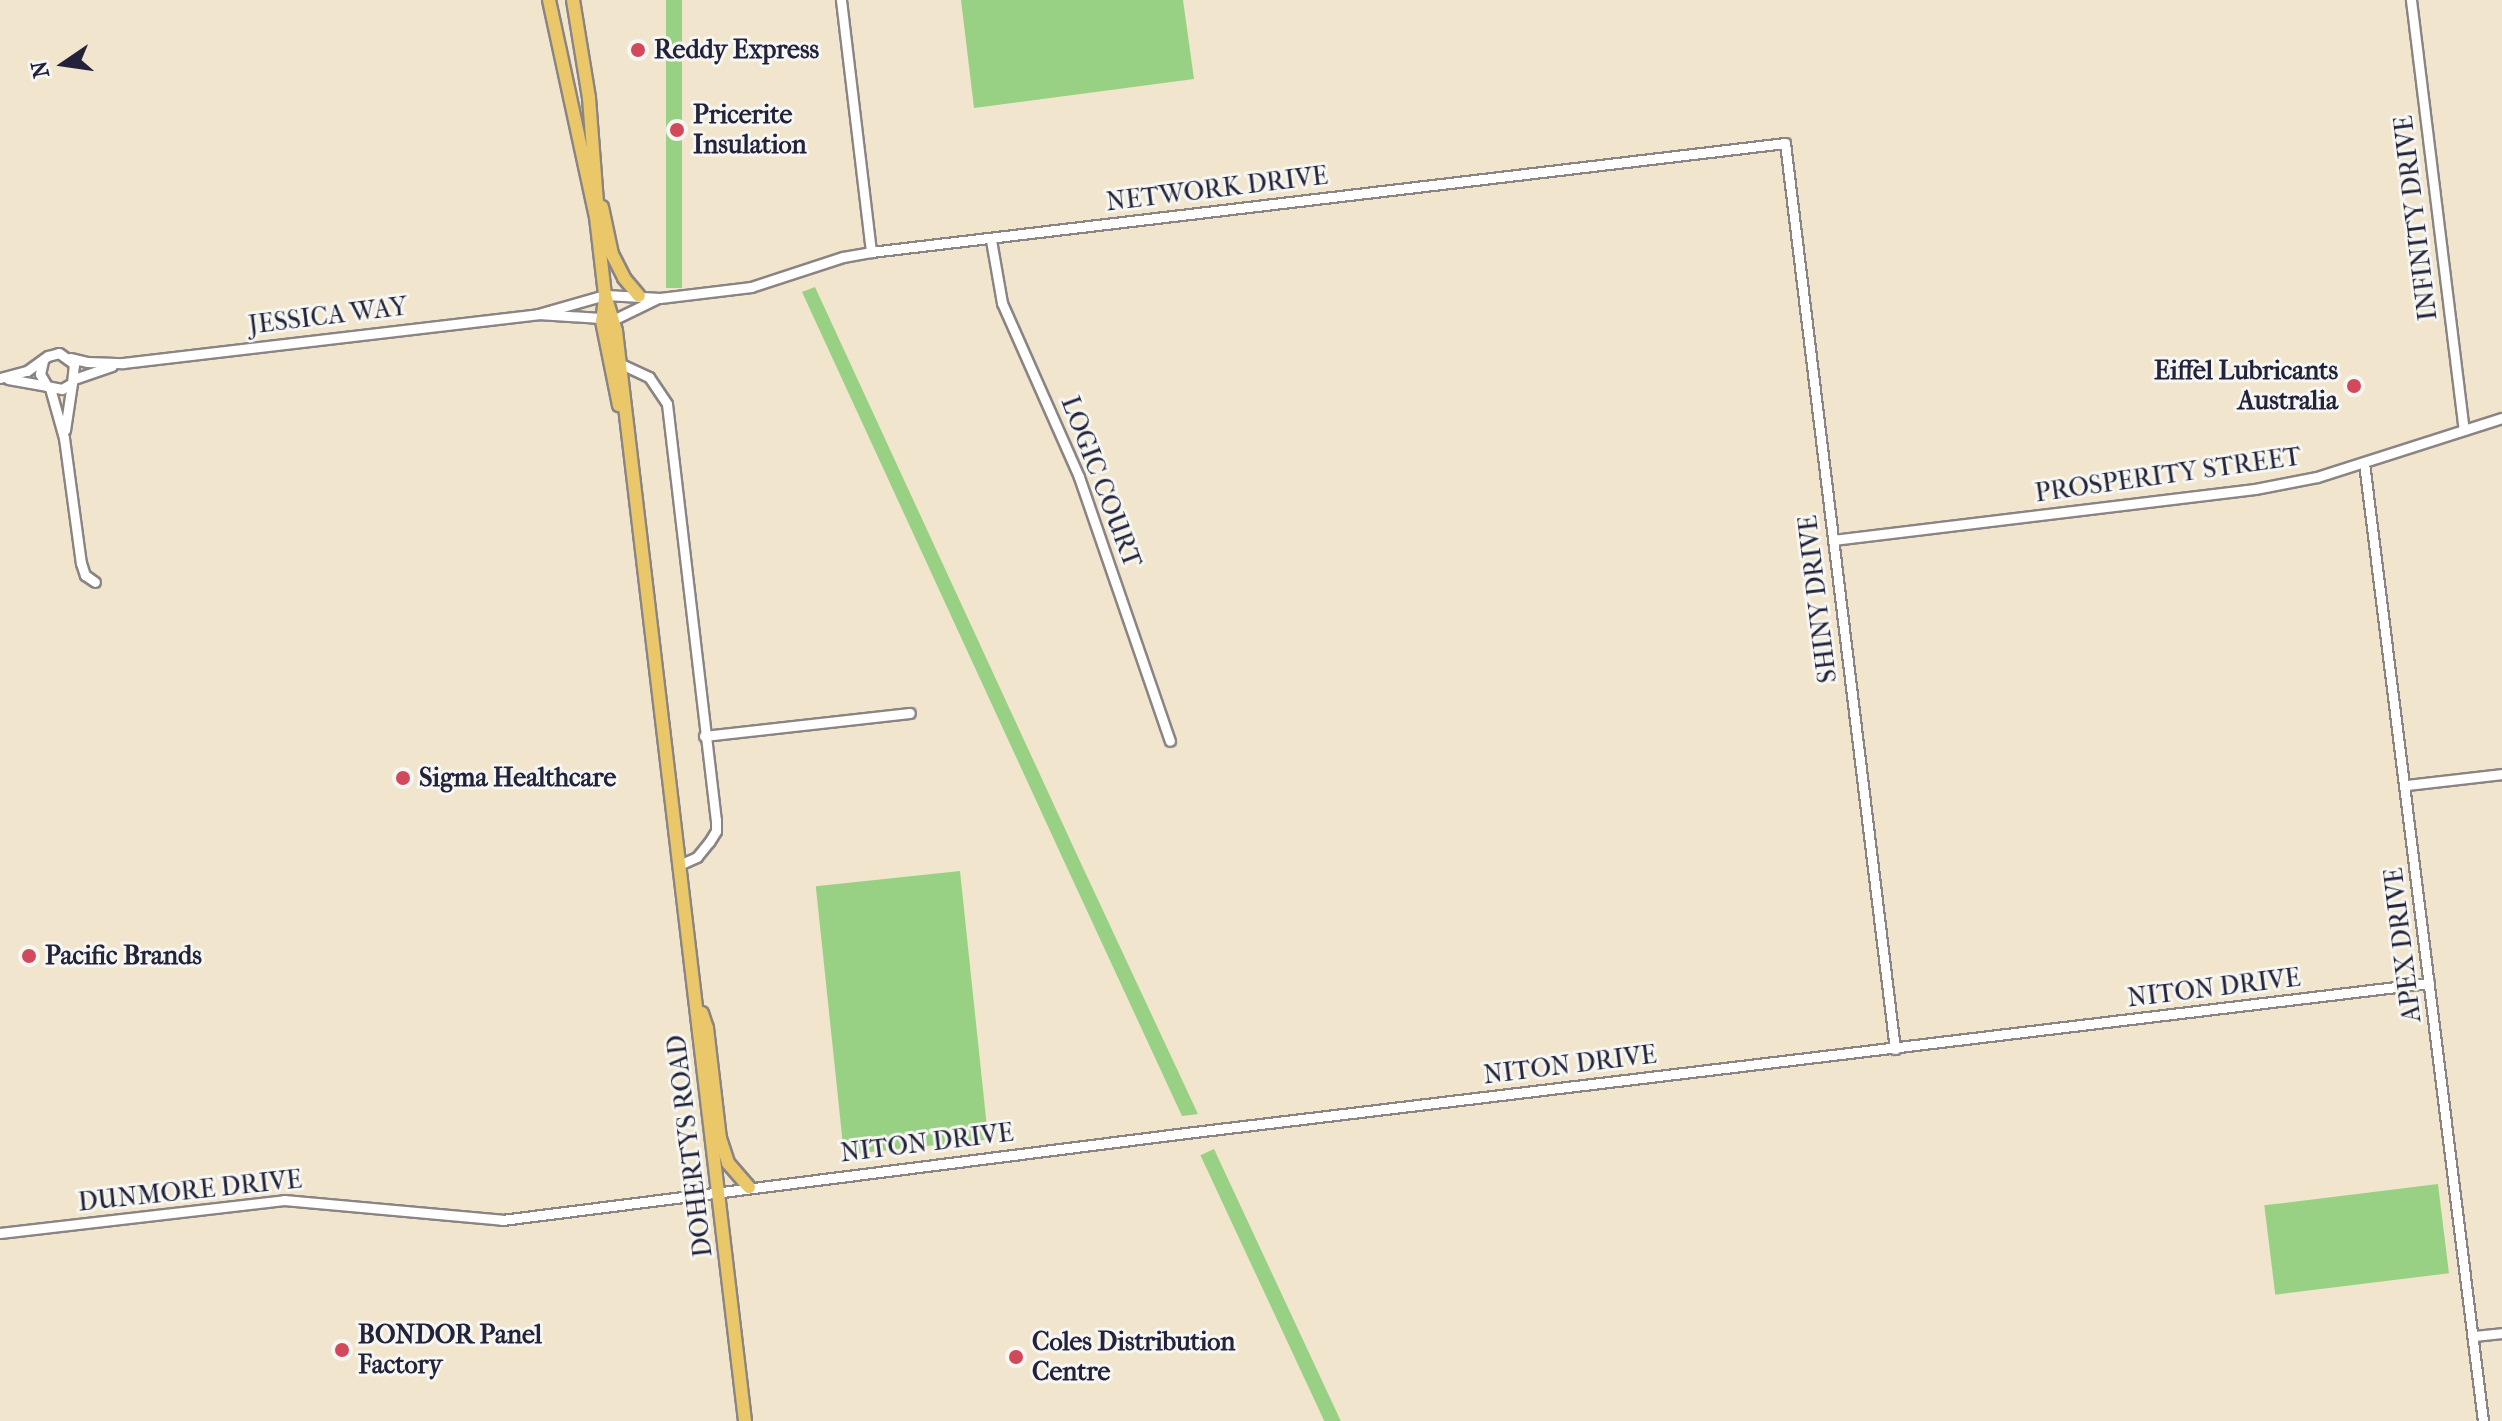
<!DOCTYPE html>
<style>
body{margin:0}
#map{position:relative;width:2502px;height:1421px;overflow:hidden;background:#f1e5cd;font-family:"IM FELL French Canon",serif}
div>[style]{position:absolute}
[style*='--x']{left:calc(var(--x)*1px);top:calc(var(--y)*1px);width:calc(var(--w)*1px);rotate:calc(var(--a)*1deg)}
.green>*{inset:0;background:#99d184;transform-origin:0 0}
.roads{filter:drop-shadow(2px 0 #8a8484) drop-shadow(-2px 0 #8a8484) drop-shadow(0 2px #8a8484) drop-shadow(0 -2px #8a8484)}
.minor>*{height:9px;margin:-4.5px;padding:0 4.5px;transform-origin:4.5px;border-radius:4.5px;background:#fff}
.major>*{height:12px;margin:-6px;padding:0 6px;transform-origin:6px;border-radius:6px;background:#eac769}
.dots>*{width:22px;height:22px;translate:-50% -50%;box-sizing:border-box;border:4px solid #f6f6f2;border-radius:50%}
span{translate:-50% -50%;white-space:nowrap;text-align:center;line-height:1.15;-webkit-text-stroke:6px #f6f6f2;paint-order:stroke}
.poi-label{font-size:26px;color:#22223b;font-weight:700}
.left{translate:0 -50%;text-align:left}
.right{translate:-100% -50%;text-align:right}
.street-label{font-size:26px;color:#22223b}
.north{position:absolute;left:24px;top:24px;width:80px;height:80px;-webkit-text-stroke:6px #f6f6f2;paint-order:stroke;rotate:257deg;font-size:22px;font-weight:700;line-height:32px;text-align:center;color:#22223b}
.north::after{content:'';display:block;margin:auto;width:28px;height:36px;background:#22223b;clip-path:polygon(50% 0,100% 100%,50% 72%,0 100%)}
</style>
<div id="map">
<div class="green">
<i style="left:666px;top:0;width:16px;height:288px"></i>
<i style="clip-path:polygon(961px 0,1183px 0,1194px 79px,974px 108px)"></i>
<i style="clip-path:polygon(815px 287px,1078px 857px,1198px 1114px,1182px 1116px,1063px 859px,802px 292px)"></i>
<i style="left:960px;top:871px;width:270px;height:145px;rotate:84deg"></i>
<i style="left:1214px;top:1149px;width:300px;height:15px;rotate:65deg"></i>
<i style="left:2438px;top:1184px;width:90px;height:175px;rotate:83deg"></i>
</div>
<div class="roads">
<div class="minor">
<i style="--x:841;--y:0;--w:254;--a:83.2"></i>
<i style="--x:2411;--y:0;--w:433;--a:83"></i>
<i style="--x:991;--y:240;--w:64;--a:80.1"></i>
<i style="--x:1002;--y:303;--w:190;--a:66.1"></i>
<i style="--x:1079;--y:477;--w:279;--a:71"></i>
<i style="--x:538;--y:314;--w:70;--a:-15.8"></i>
<i style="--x:605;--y:295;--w:55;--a:3.1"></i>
<i style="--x:660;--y:298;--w:92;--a:-6.9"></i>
<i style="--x:751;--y:287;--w:97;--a:-18.1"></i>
<i style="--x:843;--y:257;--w:28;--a:-10"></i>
<i style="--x:871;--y:252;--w:920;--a:-6.8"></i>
<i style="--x:1785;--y:143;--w:913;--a:83.08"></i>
<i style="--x:70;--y:358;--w:17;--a:13"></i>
<i style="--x:87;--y:362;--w:36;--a:2"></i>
<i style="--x:123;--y:363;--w:418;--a:-6.7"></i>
<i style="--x:538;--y:314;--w:77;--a:3.7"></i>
<i style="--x:615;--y:319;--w:48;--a:-26"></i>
<i style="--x:621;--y:364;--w:31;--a:25"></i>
<i style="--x:649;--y:377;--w:32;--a:56"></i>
<i style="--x:667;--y:404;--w:419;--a:83.3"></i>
<i style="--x:716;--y:820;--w:11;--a:90"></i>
<i style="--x:716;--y:831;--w:13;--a:122"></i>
<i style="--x:709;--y:842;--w:19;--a:129"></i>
<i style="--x:697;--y:857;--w:20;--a:156"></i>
<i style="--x:0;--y:378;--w:28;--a:-15"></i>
<i style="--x:27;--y:371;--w:26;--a:-36"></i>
<i style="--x:48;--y:356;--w:11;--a:-15"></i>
<i style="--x:59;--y:353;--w:19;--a:36"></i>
<i style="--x:74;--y:364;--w:19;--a:96"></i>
<i style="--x:72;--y:383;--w:12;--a:149"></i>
<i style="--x:62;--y:389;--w:15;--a:-169"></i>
<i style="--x:47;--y:386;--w:14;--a:-120"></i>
<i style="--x:40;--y:374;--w:13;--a:-77"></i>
<i style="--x:8;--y:379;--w:40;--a:10"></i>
<i style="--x:74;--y:379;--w:40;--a:-18.9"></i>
<i style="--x:50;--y:388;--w:52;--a:74.4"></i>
<i style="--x:64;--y:438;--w:126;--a:82.3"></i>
<i style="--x:81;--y:563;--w:13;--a:72"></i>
<i style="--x:85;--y:575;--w:12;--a:35"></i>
<i style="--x:65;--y:430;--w:48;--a:-81.5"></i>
<i style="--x:2364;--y:463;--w:965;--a:82.92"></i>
<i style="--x:1833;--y:540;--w:425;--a:-6.9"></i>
<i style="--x:2255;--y:489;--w:63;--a:-11"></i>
<i style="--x:2317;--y:477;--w:194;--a:-17.7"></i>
<i style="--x:704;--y:736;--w:207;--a:-6.4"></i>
<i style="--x:2407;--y:785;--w:96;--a:-6.6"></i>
<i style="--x:0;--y:1233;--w:286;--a:-6.6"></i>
<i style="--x:284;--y:1200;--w:219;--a:5.2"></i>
<i style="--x:502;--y:1220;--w:690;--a:-7.25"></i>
<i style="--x:1186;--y:1133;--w:1252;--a:-6.88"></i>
<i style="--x:2474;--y:1336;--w:28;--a:-6"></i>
</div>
<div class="major">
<i style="--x:549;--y:0;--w:222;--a:77.8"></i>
<i style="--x:596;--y:217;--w:79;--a:83.4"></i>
<i style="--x:605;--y:295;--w:38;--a:73"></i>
<i style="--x:616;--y:331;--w:1098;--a:83.25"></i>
<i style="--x:573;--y:0;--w:99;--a:80.7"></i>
<i style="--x:589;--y:98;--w:104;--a:85.6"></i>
<i style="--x:602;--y:207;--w:48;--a:78"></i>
<i style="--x:612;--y:254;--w:27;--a:63"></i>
<i style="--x:624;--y:278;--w:23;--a:50"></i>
<i style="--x:605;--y:298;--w:23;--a:97"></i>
<i style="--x:602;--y:321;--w:86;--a:78.6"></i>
<i style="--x:702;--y:1013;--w:16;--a:72"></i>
<i style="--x:707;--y:1028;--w:111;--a:83.3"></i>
<i style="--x:720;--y:1138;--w:26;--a:72"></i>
<i style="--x:728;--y:1163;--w:32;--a:49"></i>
</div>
</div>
<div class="dots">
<i style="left:638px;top:50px;background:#d1495b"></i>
<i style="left:677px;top:130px;background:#d1495b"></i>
<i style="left:2354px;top:386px;background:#d1495b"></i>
<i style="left:403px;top:778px;background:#d1495b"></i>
<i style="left:29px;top:956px;background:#d1495b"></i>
<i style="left:342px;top:1350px;background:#d1495b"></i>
<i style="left:1016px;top:1357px;background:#d1495b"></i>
</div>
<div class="poi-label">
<span class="left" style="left:654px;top:50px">Reddy Express</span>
<span class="left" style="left:693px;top:130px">Pricerite<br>Insulation</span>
<span class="right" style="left:2338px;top:386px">Eiffel Lubricants<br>Australia</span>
<span class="left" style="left:419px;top:778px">Sigma Healthcare</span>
<span class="left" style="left:45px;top:956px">Pacific Brands</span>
<span class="left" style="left:358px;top:1350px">BONDOR Panel<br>Factory</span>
<span class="left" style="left:1032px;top:1357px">Coles Distribution<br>Centre</span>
</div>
<div class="street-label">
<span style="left:1217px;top:189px;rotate:-7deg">NETWORK DRIVE</span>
<span style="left:2416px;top:218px;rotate:-97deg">INFINITY DRIVE</span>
<span style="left:328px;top:316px;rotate:-7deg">JESSICA WAY</span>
<span style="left:2168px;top:475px;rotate:-8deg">PROSPERITY STREET</span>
<span style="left:1101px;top:482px;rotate:69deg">LOGIC COURT</span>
<span style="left:1818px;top:599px;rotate:-97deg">SHINY DRIVE</span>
<span style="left:2403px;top:945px;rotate:-97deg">APEX DRIVE</span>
<span style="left:2214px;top:988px;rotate:-7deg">NITON DRIVE</span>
<span style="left:1570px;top:1065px;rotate:-7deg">NITON DRIVE</span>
<span style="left:927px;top:1143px;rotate:-7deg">NITON DRIVE</span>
<span style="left:690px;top:1146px;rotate:-97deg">DOHERTYS ROAD</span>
<span style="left:190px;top:1191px;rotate:-6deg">DUNMORE DRIVE</span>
</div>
<div class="north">N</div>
</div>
